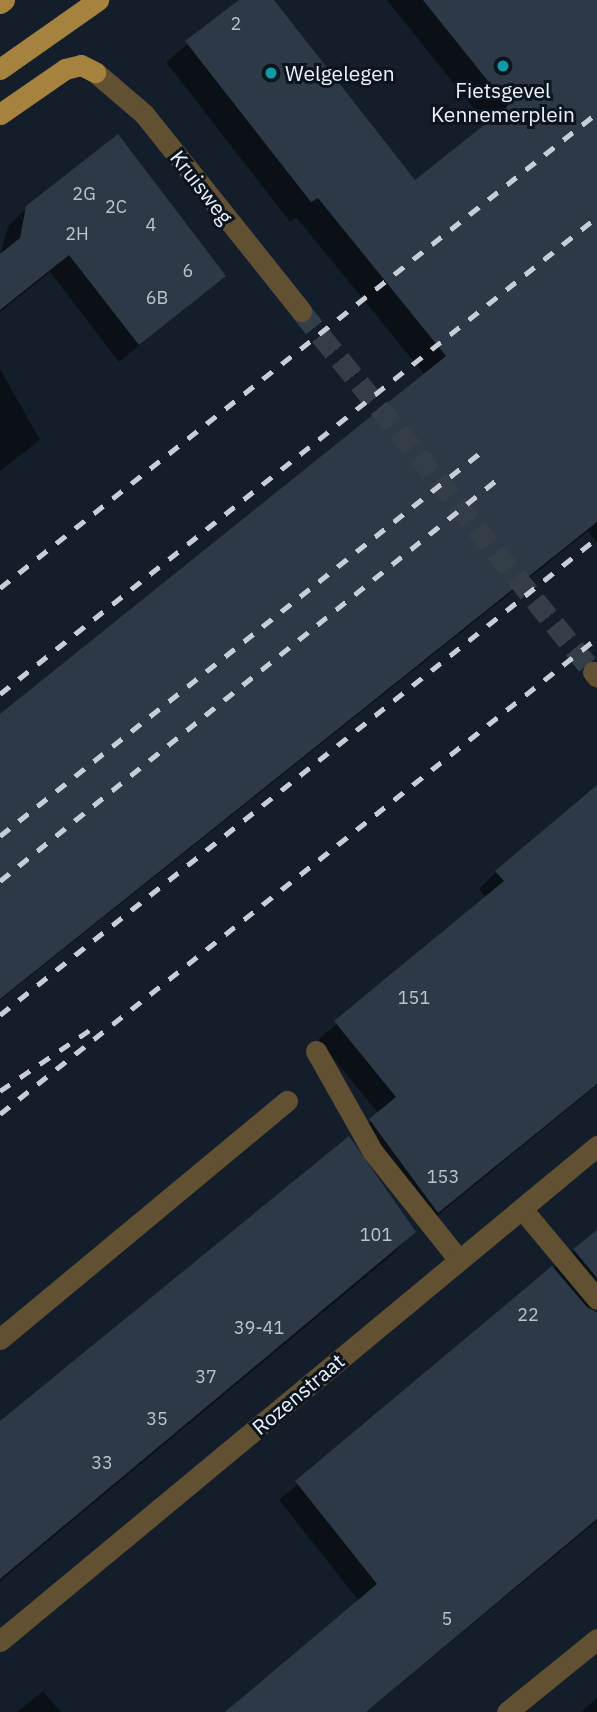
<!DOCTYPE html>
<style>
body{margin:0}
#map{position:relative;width:597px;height:1712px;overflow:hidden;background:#141e2a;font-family:"IBM Plex Sans",sans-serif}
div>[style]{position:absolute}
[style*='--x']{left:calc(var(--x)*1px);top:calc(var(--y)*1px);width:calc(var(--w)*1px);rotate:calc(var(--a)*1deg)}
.shadow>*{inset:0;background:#0007}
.building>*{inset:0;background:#2e3947}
.minor-tunnel>*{height:21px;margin-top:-10.5px;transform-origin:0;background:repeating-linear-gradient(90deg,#343e49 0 21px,transparent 0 31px)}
.minor>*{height:21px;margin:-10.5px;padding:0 10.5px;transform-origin:10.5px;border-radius:10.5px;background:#615031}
.major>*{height:21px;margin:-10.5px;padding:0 10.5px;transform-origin:10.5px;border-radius:10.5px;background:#a6823f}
.rail>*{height:5px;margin-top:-2.5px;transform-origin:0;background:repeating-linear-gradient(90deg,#c7ced8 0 12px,transparent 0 24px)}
.dots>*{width:19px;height:19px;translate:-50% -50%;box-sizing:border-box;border:4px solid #0b1520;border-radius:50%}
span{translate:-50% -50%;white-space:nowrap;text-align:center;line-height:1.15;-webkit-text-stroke:6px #0b1520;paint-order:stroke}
.number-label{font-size:18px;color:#bcc4ce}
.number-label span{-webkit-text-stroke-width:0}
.poi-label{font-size:21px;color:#ebf2fb}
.left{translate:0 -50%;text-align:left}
.street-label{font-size:21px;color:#ebf2fb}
</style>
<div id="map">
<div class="shadow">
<i style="clip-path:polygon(242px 0,272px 0,414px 183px,487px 125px,387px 0,597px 0,597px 543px,588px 531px,0 1000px,0 716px,425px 375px,296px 217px,290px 222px,166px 62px)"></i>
<i style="clip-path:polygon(28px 207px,224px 276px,119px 362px,50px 272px,0 312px,0 256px,8px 226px)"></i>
<i style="clip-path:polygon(0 369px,40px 440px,0 471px)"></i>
<i style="clip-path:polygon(597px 788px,597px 1085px,421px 1229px,353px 1137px,379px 1114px,318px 1040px,486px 897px,479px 889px,496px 872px)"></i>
<i style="clip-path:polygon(414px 1232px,393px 1254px,0 1581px,0 1424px)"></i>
<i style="clip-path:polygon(597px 1232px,597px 1521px,366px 1712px,227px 1712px,359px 1601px,279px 1500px)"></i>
<i style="clip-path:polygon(43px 1691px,61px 1712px,17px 1712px)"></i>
<i style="clip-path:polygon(597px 1698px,597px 1712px,581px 1712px)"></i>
</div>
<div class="building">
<i style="clip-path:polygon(239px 0,274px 0,415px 180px,508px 106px,423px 0,597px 0,597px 522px,0 999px,0 714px,446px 356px,318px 198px,311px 202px,185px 41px)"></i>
<i style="clip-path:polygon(118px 134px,226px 276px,139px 345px,69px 255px,0 310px,0 254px,20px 238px,26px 206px)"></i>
<i style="clip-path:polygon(597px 785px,597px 1084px,438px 1213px,369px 1119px,396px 1097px,334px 1021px,504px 881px,495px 871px)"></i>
<i style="clip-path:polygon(349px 1136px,416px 1232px,0 1579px,0 1421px)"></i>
<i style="clip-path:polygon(597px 1230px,597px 1278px,573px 1249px)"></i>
<i style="clip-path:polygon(552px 1266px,587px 1307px,597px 1312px,597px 1519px,366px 1712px,225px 1712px,377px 1584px,295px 1481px)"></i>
</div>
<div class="minor-tunnel">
<i style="--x:301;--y:311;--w:464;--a:51"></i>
</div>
<div class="minor">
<i style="--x:95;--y:72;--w:65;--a:40.6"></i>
<i style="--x:144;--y:114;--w:252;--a:51.4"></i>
<i style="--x:593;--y:672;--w:6;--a:51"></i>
<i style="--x:316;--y:1051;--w:116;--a:60.6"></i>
<i style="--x:373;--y:1152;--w:138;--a:51.5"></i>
<i style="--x:522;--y:1209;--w:117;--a:50.2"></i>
<i style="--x:0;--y:1339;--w:373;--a:-39.7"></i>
<i style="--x:0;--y:1641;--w:776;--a:-39.66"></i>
<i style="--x:507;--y:1712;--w:116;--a:-39"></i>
</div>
<div class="major">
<i style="--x:0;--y:3;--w:5;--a:-37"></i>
<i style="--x:0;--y:69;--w:120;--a:-35.1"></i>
<i style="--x:0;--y:114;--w:79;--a:-34.7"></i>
<i style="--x:65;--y:69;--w:16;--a:-14"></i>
<i style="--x:81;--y:65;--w:16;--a:27"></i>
</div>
<div class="rail">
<i style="--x:0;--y:588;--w:763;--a:-38.51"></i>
<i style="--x:0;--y:694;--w:764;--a:-38.62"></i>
<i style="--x:0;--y:836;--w:614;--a:-38.59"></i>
<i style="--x:0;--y:881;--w:641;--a:-38.92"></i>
<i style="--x:0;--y:1015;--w:764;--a:-38.62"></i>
<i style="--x:0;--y:1091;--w:117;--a:-34.2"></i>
<i style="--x:0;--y:1114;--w:764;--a:-38.57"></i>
</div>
<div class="dots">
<i style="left:503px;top:66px;background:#0f9aa8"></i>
<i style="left:271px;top:73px;background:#0f9aa8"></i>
</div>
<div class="number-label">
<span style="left:236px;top:24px">2</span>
<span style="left:84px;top:194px">2G</span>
<span style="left:116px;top:207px">2C</span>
<span style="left:151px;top:225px">4</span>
<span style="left:77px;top:234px">2H</span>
<span style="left:188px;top:271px">6</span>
<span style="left:157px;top:298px">6B</span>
<span style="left:414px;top:998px">151</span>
<span style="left:443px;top:1177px">153</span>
<span style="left:376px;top:1235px">101</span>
<span style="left:528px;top:1315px">22</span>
<span style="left:259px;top:1328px">39-41</span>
<span style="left:206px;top:1377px">37</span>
<span style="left:157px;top:1419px">35</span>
<span style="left:102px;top:1463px">33</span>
<span style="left:447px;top:1619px">5</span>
</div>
<div class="poi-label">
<span class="left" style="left:285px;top:73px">Welgelegen</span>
<span style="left:503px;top:102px">Fietsgevel<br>Kennemerplein</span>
</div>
<div class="street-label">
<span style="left:202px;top:187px;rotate:52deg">Kruisweg</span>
<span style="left:298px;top:1394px;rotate:-40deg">Rozenstraat</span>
</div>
</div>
